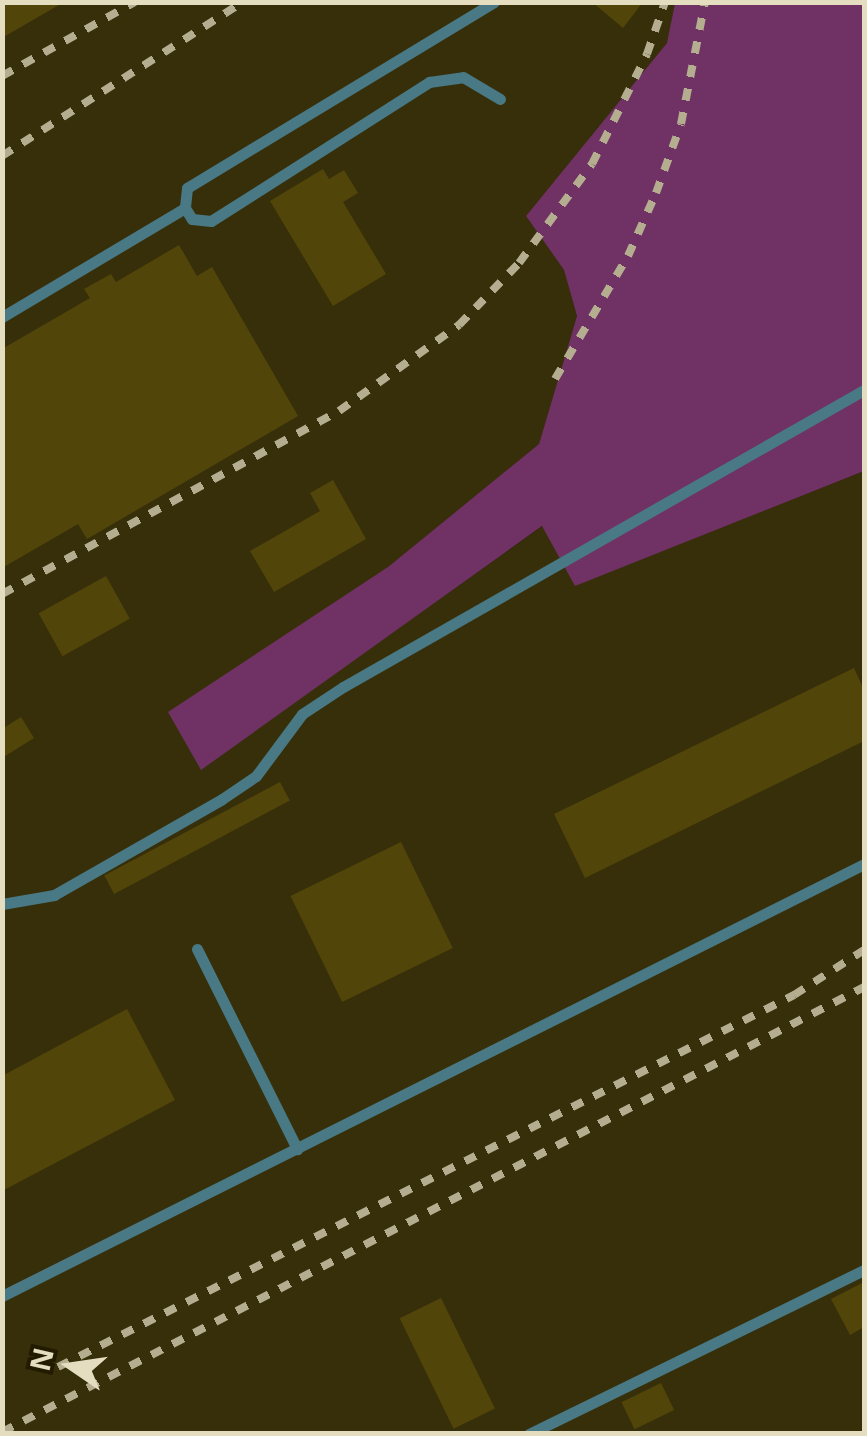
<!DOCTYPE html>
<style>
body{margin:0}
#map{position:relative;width:867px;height:1436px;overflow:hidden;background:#2c2506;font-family:"Open Sans",sans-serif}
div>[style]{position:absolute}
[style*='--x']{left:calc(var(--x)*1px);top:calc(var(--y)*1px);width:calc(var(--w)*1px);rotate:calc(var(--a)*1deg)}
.built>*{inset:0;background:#372f0a}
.green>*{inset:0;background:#703164}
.building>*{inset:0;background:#52450a;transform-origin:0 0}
.service>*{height:11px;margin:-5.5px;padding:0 5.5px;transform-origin:5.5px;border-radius:5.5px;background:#487985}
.rail>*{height:8px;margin-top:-4px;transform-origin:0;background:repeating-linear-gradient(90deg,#b4ad90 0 12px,transparent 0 24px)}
span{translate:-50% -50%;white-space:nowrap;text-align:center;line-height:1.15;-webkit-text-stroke:8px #221b00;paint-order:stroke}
.frame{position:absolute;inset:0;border:5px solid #e4ddc0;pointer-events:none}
.north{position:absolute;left:20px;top:1316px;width:100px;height:100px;-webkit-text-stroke:8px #221b00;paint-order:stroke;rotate:283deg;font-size:28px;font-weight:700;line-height:40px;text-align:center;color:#e4ddc0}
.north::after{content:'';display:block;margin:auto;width:35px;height:45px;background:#e4ddc0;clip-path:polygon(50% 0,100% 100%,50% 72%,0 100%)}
</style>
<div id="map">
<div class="built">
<i style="clip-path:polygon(3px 3px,675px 3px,668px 42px,526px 216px,564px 270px,577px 316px,539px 444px,388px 567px,201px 769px,543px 526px,576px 585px,864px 471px,864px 1433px,3px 1434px)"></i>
</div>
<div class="green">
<i style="clip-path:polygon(675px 3px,864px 3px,864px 471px,575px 586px,542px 526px,201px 770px,168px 712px,388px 567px,539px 444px,577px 316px,564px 270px,526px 216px,667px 43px)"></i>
</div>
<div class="building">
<i style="clip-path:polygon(2px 2px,64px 2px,2px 38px)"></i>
<i style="clip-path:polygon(592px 2px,643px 2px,623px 28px)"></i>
<i style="clip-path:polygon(323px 169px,329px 179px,344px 170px,358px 193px,343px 202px,386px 274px,333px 306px,270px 201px)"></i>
<i style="clip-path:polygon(179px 245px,197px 276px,212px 267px,298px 416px,87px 539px,78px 524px,2px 568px,2px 349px,90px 298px,84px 289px,111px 274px,116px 282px)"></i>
<i style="clip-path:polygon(333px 480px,366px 539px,274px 592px,250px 551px,320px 511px,310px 493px)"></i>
<i style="left:106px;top:576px;width:49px;height:77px;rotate:61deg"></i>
<i style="clip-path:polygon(854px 668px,864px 690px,864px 741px,585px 878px,554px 814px)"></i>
<i style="clip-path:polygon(21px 717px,34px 738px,2px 758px,2px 729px)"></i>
<i style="left:280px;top:782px;width:21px;height:199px;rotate:62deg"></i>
<i style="left:401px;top:842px;width:118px;height:123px;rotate:64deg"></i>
<i style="clip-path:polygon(127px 1009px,175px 1100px,2px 1191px,2px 1076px)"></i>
<i style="clip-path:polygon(864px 1282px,864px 1327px,850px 1335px,831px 1299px)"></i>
<i style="left:441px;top:1298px;width:123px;height:46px;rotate:64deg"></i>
<i style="left:661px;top:1383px;width:30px;height:44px;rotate:64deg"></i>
</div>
<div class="service">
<i style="--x:494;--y:2;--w:359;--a:148.8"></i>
<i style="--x:187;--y:188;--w:20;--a:96"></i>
<i style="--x:185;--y:208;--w:13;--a:58"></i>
<i style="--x:192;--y:219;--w:19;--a:6"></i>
<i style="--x:211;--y:221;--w:259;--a:-32.5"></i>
<i style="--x:429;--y:82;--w:34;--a:-8"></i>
<i style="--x:463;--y:77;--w:43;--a:30.7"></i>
<i style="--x:2;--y:317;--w:213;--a:-30.8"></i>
<i style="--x:2;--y:904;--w:53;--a:-9.8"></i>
<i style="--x:54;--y:895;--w:193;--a:-29.7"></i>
<i style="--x:222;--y:799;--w:41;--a:-34.1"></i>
<i style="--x:256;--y:776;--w:77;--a:-53.4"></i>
<i style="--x:302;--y:714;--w:49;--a:-33.4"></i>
<i style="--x:343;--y:687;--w:600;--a:-29.69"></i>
<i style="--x:197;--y:949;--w:224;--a:63.4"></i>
<i style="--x:2;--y:1296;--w:964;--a:-26.62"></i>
<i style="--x:529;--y:1434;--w:373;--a:-26.1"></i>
</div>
<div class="rail">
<i style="--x:2;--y:76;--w:152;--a:-29.1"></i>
<i style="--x:2;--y:156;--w:286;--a:-32.6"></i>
<i style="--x:555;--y:379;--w:143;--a:-59.3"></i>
<i style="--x:628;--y:256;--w:69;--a:-66"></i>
<i style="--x:656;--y:193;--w:73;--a:-70.1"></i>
<i style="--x:681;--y:124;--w:124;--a:-78.9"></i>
<i style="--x:2;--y:594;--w:383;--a:-28.5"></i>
<i style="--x:339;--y:411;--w:148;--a:-35.6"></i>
<i style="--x:459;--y:325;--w:86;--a:-45.9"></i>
<i style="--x:519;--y:263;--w:123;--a:-53.6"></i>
<i style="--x:592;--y:164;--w:123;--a:-63.4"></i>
<i style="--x:647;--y:54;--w:55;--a:-70.9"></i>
<i style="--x:58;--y:1367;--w:825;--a:-26.81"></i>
<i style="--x:794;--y:995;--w:83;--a:-32.7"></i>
<i style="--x:2;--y:1432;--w:970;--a:-27.3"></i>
</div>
<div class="frame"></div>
<div class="north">N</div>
</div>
